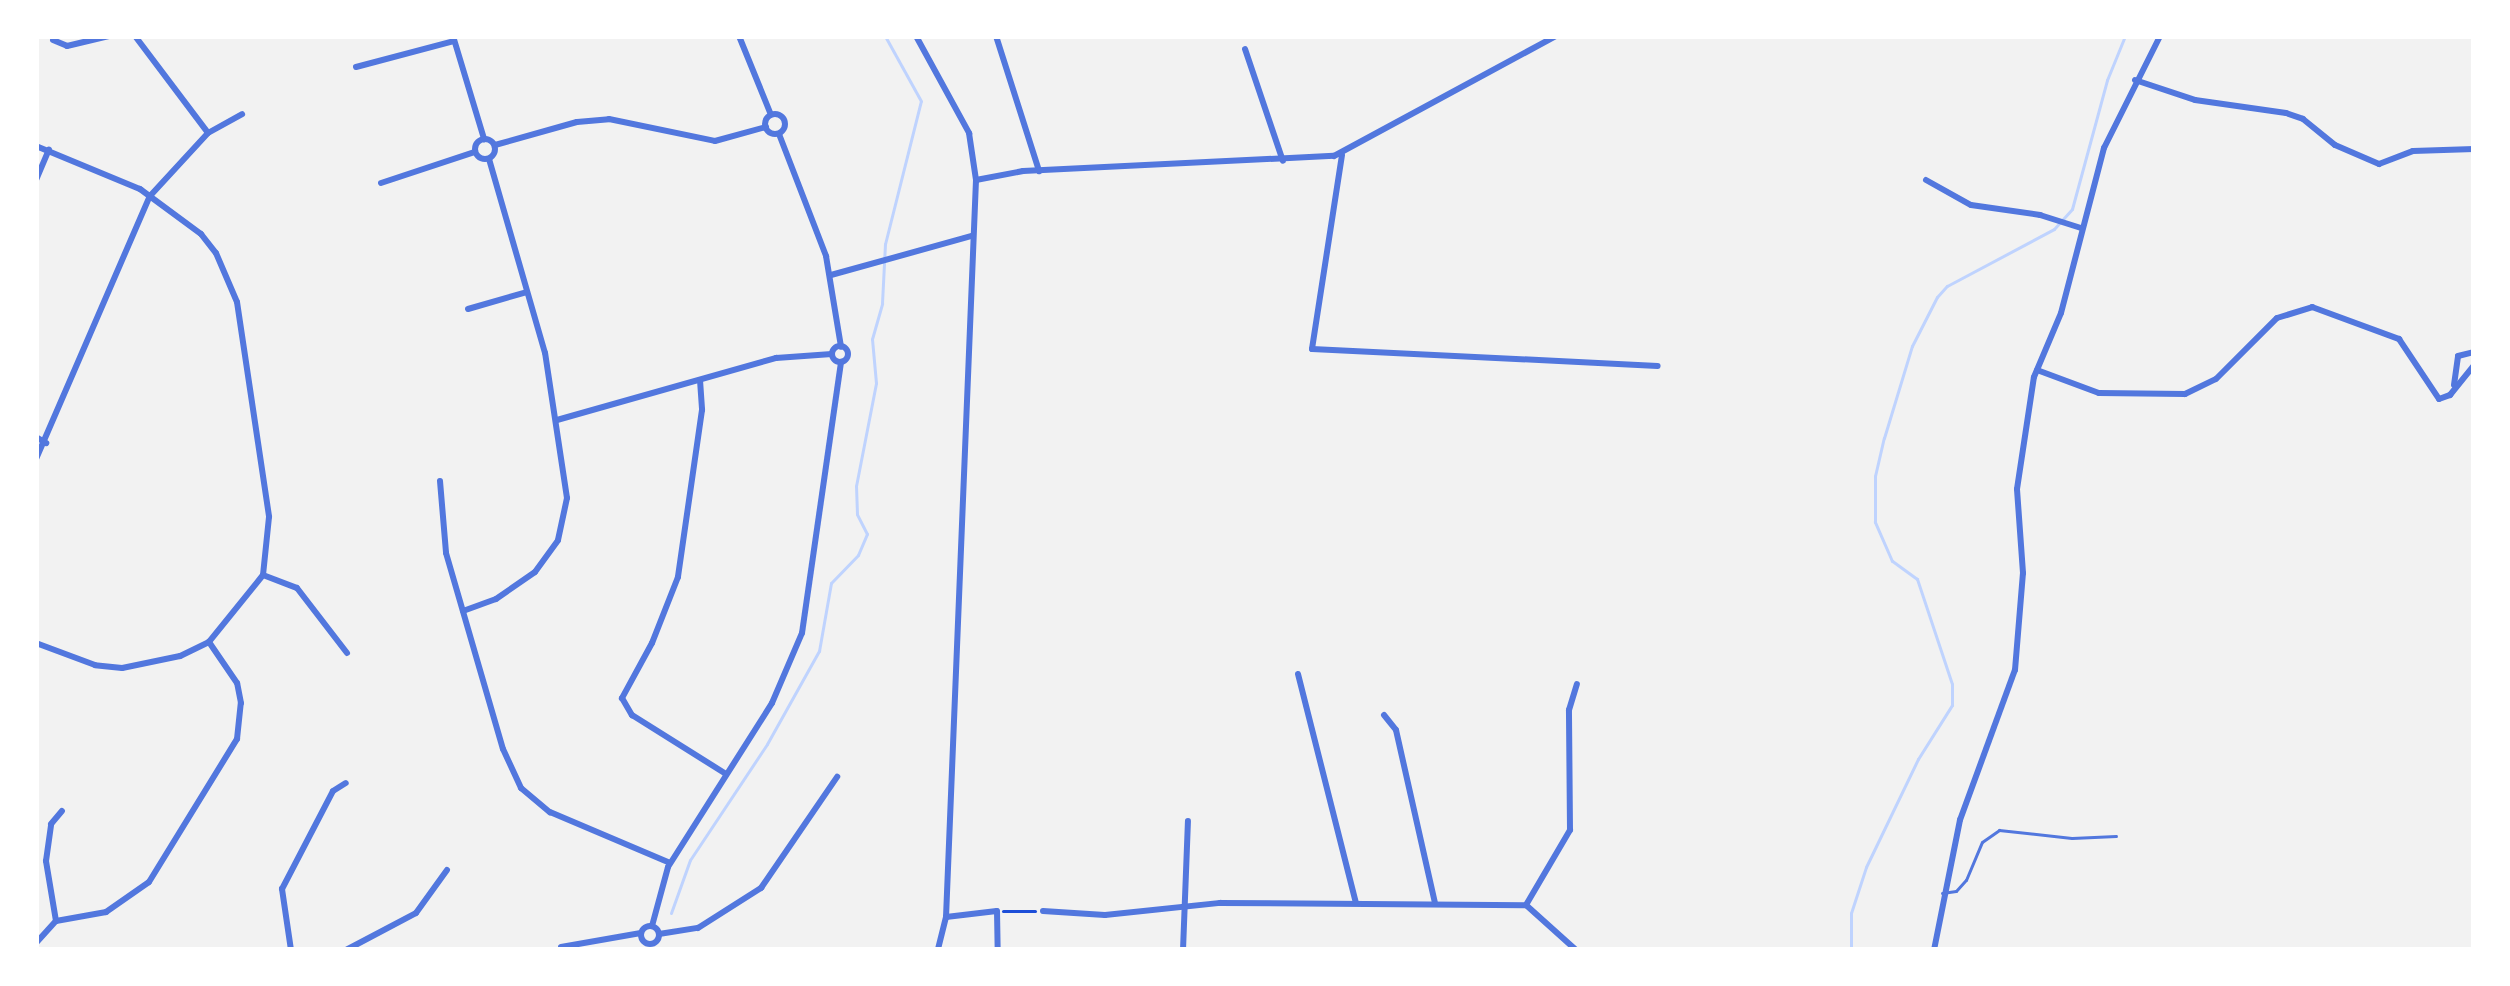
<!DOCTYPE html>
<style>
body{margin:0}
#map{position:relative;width:2510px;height:986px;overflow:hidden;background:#f2f2f2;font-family:Roboto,sans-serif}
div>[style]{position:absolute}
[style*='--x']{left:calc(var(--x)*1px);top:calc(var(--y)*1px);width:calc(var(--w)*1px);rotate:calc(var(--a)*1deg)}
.stream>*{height:3px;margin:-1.5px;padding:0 1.5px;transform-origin:1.5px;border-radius:1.5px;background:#bfd3fe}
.path>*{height:3px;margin:-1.5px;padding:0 1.5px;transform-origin:1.5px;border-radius:1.5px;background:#1d4ed8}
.service>*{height:3px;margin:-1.5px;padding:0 1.5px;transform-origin:1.5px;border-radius:1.5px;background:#5277de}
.minor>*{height:6px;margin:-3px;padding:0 3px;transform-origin:3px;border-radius:3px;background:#5277de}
.minor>.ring{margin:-3px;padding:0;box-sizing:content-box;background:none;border:6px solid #5277de;border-radius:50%}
span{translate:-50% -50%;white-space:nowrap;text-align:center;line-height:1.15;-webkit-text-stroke:12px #fff;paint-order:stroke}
.frame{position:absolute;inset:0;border:39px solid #fff;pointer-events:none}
</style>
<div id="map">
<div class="stream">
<i style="--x:671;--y:913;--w:56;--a:-70.3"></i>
<i style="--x:690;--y:860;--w:139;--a:-56.4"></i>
<i style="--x:767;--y:744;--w:107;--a:-60.8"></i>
<i style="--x:819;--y:651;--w:69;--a:-80"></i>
<i style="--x:831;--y:583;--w:39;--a:-46"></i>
<i style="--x:858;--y:555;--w:23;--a:-67"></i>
<i style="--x:867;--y:534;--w:22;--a:-117"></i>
<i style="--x:857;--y:514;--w:28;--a:-92"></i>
<i style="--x:856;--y:486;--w:105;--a:-79"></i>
<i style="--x:876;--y:383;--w:44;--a:-95.2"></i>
<i style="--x:872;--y:339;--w:37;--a:-74"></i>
<i style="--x:882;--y:303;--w:59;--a:-87.1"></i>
<i style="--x:885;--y:244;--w:147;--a:-75.9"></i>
<i style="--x:921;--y:101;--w:74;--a:-119"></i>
<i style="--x:1851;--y:950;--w:37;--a:-90"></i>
<i style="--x:1851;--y:913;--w:48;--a:-71.9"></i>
<i style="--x:1866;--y:867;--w:120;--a:-64.3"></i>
<i style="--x:1918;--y:759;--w:64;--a:-57.8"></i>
<i style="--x:1952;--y:705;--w:21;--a:-90"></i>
<i style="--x:1952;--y:684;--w:111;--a:-108.4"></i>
<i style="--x:1917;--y:579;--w:31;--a:-144"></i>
<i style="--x:1892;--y:561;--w:43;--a:-113.6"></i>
<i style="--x:1875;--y:522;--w:46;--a:-90"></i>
<i style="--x:1875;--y:476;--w:39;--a:-77"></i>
<i style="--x:1884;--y:438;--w:96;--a:-73.1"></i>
<i style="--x:1912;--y:346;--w:55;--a:-63"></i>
<i style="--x:1937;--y:297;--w:15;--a:-48"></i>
<i style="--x:1947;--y:286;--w:121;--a:-28"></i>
<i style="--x:2054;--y:229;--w:27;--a:-48"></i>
<i style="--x:2072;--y:209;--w:134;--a:-74.8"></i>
<i style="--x:2107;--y:80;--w:48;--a:-67.8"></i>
</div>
<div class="path">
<i style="--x:1003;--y:911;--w:32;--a:0"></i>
</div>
<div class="service">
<i style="--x:1942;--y:893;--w:14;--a:-8"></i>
<i style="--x:1956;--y:891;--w:15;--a:-48"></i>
<i style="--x:1966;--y:880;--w:41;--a:-67.2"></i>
<i style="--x:1982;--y:842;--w:21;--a:-35"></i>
<i style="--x:1999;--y:830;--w:73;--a:6.3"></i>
<i style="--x:2072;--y:838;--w:44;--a:-2.6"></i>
</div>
<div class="minor">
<i style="--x:135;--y:36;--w:121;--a:53"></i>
<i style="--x:453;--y:36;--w:108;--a:73.2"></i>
<i style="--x:739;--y:36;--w:85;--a:67.9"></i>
<i style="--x:916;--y:36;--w:111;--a:61.3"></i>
<i style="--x:969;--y:133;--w:48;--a:81.5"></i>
<i style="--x:976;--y:180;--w:738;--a:92.33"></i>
<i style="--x:946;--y:917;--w:34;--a:104"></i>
<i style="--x:996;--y:36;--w:142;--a:72.3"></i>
<i style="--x:53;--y:40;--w:15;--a:23"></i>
<i style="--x:67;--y:46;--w:43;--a:-13.4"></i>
<i style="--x:1245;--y:49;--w:118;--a:71.3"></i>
<i style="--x:356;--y:67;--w:101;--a:-14.9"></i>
<i style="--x:2135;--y:80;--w:63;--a:18.4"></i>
<i style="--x:2195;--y:100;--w:92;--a:8.1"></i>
<i style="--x:2286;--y:113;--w:18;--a:19"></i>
<i style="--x:2303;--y:119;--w:41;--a:39.1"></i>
<i style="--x:2335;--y:145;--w:48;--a:23.4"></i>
<i style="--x:2379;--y:164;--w:36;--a:-21"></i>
<i style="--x:2413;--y:151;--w:61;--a:-1.9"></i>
<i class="ring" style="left:765px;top:114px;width:14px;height:14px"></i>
<i style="--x:779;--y:134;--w:131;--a:68.9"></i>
<i style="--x:826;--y:256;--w:92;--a:80.6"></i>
<i class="ring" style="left:475px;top:139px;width:14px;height:14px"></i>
<i style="--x:495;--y:145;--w:85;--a:-15.7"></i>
<i style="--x:577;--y:122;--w:32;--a:-5"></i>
<i style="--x:609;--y:119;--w:108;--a:11.7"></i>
<i style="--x:715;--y:141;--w:53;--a:-15.4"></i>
<i style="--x:36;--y:146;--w:113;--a:22.5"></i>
<i style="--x:140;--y:189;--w:76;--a:36.4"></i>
<i style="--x:201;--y:234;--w:24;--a:52"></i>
<i style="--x:216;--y:253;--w:53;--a:66.8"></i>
<i style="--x:237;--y:302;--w:217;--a:81.5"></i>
<i style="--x:269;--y:517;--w:58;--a:95.9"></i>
<i style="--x:263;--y:575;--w:86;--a:128.9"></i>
<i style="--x:209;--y:642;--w:32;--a:154"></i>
<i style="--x:180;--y:656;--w:59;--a:168.3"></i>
<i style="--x:122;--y:668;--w:27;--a:-174"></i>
<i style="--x:95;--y:665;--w:63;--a:-159.6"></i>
<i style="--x:1342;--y:155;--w:196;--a:98.8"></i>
<i style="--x:1312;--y:349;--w:346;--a:2.8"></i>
<i style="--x:36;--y:180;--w:33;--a:-67"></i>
<i style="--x:976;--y:180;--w:48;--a:-10.8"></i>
<i style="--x:1023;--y:171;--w:311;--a:-2.8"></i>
<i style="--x:1334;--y:156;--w:252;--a:-28.4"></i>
<i style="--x:1926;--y:180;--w:51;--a:29.1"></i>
<i style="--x:1971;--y:205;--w:70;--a:8.2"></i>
<i style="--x:2040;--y:215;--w:43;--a:17.6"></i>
<i style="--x:381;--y:183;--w:99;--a:-18.3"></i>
<i style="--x:831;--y:275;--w:146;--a:-15.5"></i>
<i style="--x:468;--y:309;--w:61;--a:-16.1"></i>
<i class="ring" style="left:832px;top:346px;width:10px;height:10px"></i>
<i style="--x:2037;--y:370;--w:66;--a:20.4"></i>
<i style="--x:2099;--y:393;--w:86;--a:0.7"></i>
<i style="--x:2185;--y:394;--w:34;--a:-26"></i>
<i style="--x:2216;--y:379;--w:86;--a:-45"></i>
<i style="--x:2277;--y:318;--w:37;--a:-17"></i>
<i style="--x:2312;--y:307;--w:93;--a:20.2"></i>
<i style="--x:2399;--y:339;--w:72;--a:56.3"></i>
<i style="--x:2439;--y:399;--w:12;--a:-20"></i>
<i style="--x:2450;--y:395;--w:38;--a:-51"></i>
<i style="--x:700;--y:380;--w:30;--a:86"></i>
<i style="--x:702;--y:410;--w:169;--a:98.2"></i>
<i style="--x:678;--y:577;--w:71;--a:111.5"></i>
<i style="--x:652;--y:643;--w:63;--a:118.6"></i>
<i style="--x:622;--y:698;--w:20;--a:60"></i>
<i style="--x:632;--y:715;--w:111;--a:32.1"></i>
<i style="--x:2454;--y:385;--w:29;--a:-82"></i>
<i style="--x:2458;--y:356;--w:16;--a:-14"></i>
<i style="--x:557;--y:420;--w:228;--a:-15.8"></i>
<i style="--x:776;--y:358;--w:56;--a:-4.1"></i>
<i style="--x:36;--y:437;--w:12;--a:31"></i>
<i style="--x:36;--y:459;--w:287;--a:-66.6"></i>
<i style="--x:150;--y:196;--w:86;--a:-47.4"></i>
<i style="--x:208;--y:133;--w:39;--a:-29"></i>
<i style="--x:440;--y:481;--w:72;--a:85.2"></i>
<i style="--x:446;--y:553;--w:204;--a:73.8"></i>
<i style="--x:503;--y:749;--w:43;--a:65.2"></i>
<i style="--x:521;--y:788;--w:38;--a:40"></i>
<i style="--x:550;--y:812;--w:130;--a:23"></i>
<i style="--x:263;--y:575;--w:36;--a:21"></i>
<i style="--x:297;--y:588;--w:82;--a:52.4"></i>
<i style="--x:463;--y:611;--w:35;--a:-20"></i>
<i style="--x:496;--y:599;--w:47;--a:-34.7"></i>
<i style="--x:535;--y:572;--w:39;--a:-54"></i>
<i style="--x:558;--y:540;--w:43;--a:-77.9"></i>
<i style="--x:567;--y:498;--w:147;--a:-98.6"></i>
<i style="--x:545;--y:353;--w:202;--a:-106.1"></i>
<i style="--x:1298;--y:674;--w:236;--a:75.8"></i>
<i style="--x:1384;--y:715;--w:19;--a:51"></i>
<i style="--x:1396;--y:730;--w:177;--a:77.3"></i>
<i style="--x:1526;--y:905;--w:87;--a:-59.6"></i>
<i style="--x:1570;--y:830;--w:120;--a:-90.5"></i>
<i style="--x:1569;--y:710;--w:27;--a:-73"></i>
<i style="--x:1043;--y:911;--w:62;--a:3.7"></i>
<i style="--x:1105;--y:915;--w:116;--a:-6"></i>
<i style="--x:1220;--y:903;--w:306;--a:0.4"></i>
<i style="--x:1526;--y:905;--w:67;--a:42"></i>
<i style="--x:946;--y:917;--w:51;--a:-6.7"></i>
<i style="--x:997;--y:911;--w:39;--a:89"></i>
<i style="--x:56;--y:921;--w:61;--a:-99.5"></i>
<i style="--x:46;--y:861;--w:37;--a:-82"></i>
<i style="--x:51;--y:824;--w:17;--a:-50"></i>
<i class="ring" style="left:641px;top:926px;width:12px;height:12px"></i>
<i style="--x:652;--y:926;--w:61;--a:-74.8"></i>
<i style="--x:668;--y:867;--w:194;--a:-57.6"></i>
<i style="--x:772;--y:703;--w:76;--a:-66.8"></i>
<i style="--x:802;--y:633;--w:274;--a:-81.8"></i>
<i style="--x:659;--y:934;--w:39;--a:-9"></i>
<i style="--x:698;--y:928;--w:75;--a:-32.4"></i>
<i style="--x:761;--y:888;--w:135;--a:-55.6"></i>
<i style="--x:36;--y:943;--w:30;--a:-48"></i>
<i style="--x:56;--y:921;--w:51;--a:-10.2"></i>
<i style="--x:106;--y:912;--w:52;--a:-34.9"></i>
<i style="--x:149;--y:882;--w:168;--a:-58.4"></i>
<i style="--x:237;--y:739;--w:36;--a:-84"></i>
<i style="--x:241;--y:703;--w:20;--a:-101"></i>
<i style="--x:237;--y:683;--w:50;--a:-124.3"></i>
<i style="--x:561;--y:947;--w:81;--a:-9.9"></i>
<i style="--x:291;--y:950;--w:62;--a:-98.4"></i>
<i style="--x:282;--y:889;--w:110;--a:-62.5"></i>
<i style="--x:333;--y:791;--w:15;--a:-32"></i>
<i style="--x:346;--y:950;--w:79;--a:-27.9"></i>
<i style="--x:416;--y:913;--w:53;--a:-54.2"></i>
<i style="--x:1183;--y:950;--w:129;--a:-87.8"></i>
<i style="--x:1934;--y:950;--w:133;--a:-78.7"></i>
<i style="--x:1960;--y:820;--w:160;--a:-69.9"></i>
<i style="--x:2015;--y:670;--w:97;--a:-85.3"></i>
<i style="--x:2023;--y:573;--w:84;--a:-94.1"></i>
<i style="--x:2017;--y:489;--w:113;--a:-81.4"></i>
<i style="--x:2034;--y:377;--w:69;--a:-67.1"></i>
<i style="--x:2061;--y:313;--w:171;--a:-75.4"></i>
<i style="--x:2104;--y:148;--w:125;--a:-63.4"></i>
</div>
<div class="frame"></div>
</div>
